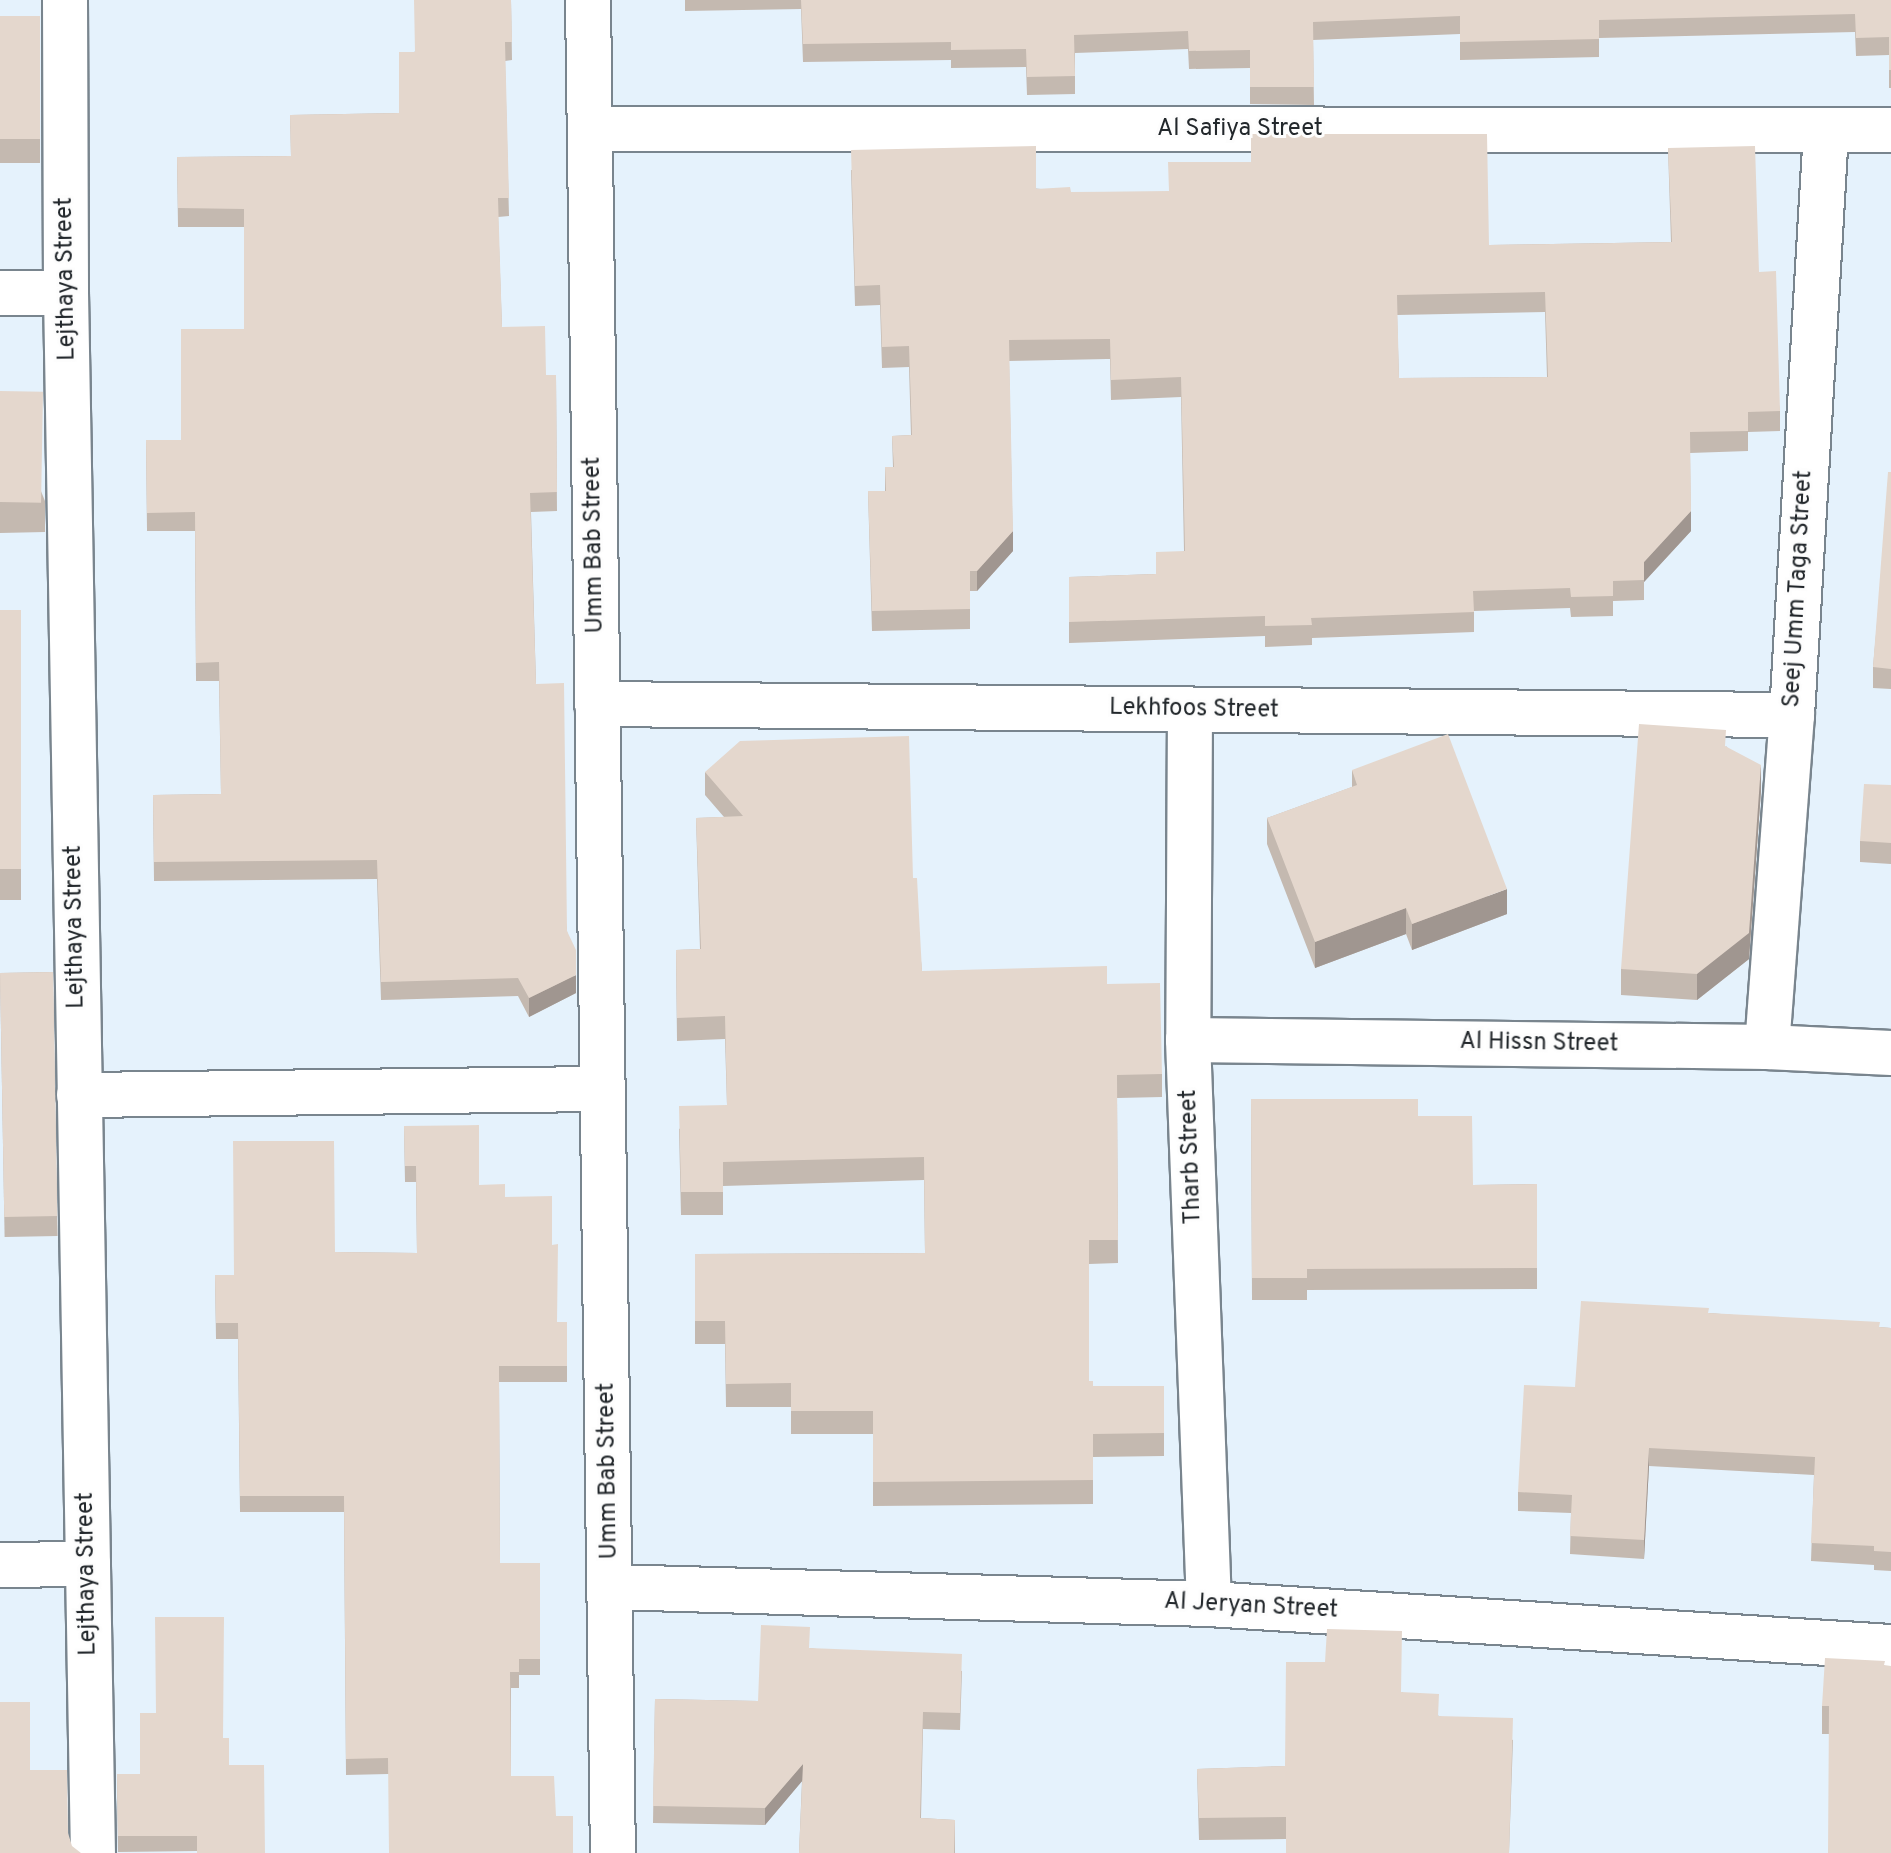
<!DOCTYPE html>
<style>
body{margin:0}
#map{position:relative;width:1891px;height:1853px;overflow:hidden;background:#e5f2fc;font-family:Overpass,sans-serif}
div>[style]{position:absolute}
[style*='--x']{left:calc(var(--x)*1px);top:calc(var(--y)*1px);width:calc(var(--w)*1px);rotate:calc(var(--a)*1deg)}
.roads{filter:drop-shadow(2px 0 #79858e) drop-shadow(-2px 0 #79858e) drop-shadow(0 2px #79858e) drop-shadow(0 -2px #79858e)}
.minor>*{height:44px;margin:-22px;padding:0 22px;transform-origin:22px;border-radius:22px;background:#fff}
.wall>*{inset:0;background:#c4b9b0;transform-origin:0 0}
.shaded-wall>*{inset:0;background:#a09690}
.building>*{inset:0;background:#e4d7cd;transform-origin:0 0}
span{translate:-50% -50%;white-space:nowrap;text-align:center;line-height:1.15;-webkit-text-stroke:6px #fdfdfd;paint-order:stroke}
.street-label{font-size:24px;color:#22272b}
</style>
<div id="map">
<div class="roads">
<div class="minor">
<i style="--x:65;--y:0;--w:293;--a:89.8"></i>
<i style="--x:66;--y:293;--w:1560;--a:89.01"></i>
<i style="--x:588;--y:0;--w:1853;--a:89.23"></i>
<i style="--x:590;--y:129;--w:1301;--a:0.04"></i>
<i style="--x:0;--y:293;--w:66;--a:0"></i>
<i style="--x:597;--y:704;--w:1195;--a:0.53"></i>
<i style="--x:1190;--y:710;--w:330;--a:90.3"></i>
<i style="--x:1188;--y:1040;--w:564;--a:87.87"></i>
<i style="--x:1188;--y:1040;--w:579;--a:0.69"></i>
<i style="--x:1767;--y:1047;--w:124;--a:2.8"></i>
<i style="--x:1767;--y:1047;--w:333;--a:-85.7"></i>
<i style="--x:1792;--y:715;--w:586;--a:-86.67"></i>
<i style="--x:79;--y:1095;--w:523;--a:-0.66"></i>
<i style="--x:0;--y:1565;--w:88;--a:-0.7"></i>
<i style="--x:611;--y:1587;--w:598;--a:1.63"></i>
<i style="--x:1209;--y:1604;--w:683;--a:3.61"></i>
</div>
</div>
<div class="wall">
<i style="clip-path:polygon(511px 0,512px 60px,505px 61px,509px 216px,498px 217px,502px 327px,546px 375px,556px 375px,557px 511px,531px 512px,536px 684px,567px 931px,576px 993px,529px 1017px,518px 996px,381px 1000px,377px 879px,154px 881px,153px 795px,221px 794px,219px 681px,196px 681px,195px 531px,147px 531px,146px 440px,181px 440px,244px 329px,244px 227px,178px 227px,177px 157px,291px 156px,290px 115px,399px 113px,414px 52px)"></i>
<i style="clip-path:polygon(685px 0,1891px 0,1891px 88px,1889px 88px,1889px 55px,1856px 56px,1855px 32px,1599px 38px,1599px 57px,1460px 60px,1460px 34px,1313px 40px,1314px 105px,1250px 104px,1250px 68px,1189px 69px,1188px 49px,1075px 53px,1075px 94px,1027px 95px,1026px 67px,951px 68px,951px 60px,803px 62px,801px 9px,685px 11px)"></i>
<i style="left:40px;top:16px;width:147px;height:40px;rotate:90deg"></i>
<i style="clip-path:polygon(evenodd,1668px 148px,1759px 272px,1780px 411px,1780px 431px,1748px 432px,1748px 451px,1690px 453px,1691px 531px,1644px 582px,1644px 600px,1613px 601px,1613px 616px,1571px 617px,1570px 608px,1474px 611px,1474px 632px,1312px 638px,1312px 645px,1265px 647px,1265px 636px,1069px 643px,1069px 577px,1156px 574px,1184px 551px,1181px 397px,1111px 400px,1110px 359px,1009px 361px,1013px 551px,977px 591px,970px 591px,970px 629px,872px 631px,868px 491px,885px 491px,885px 467px,893px 467px,892px 436px,911px 435px,909px 367px,882px 368px,880px 305px,855px 306px,851px 170px,1071px 192px,1489px 245px,1671px 242px,1668px 148px,1545px 312px,1547px 377px,1399px 378px,1397px 315px,1545px 312px)"></i>
<i style="clip-path:polygon(0 391px,45px 501px,45px 532px,0 533px)"></i>
<i style="clip-path:polygon(1891px 472px,1891px 689px,1873px 688px,1873px 667px)"></i>
<i style="left:0;top:610px;width:21px;height:290px"></i>
<i style="clip-path:polygon(1726px 746px,1761px 791px,1749px 959px,1697px 1000px,1621px 995px,1621px 969px)"></i>
<i style="clip-path:polygon(1352px 770px,1507px 914px,1412px 950px,1406px 934px,1315px 968px,1267px 844px,1267px 818px,1352px 787px)"></i>
<i style="clip-path:polygon(705px 772px,913px 878px,922px 971px,1107px 984px,1162px 1074px,1162px 1097px,1117px 1098px,1118px 1263px,1089px 1264px,1089px 1381px,1093px 1386px,1164px 1386px,1164px 1456px,1093px 1457px,1093px 1504px,873px 1506px,873px 1434px,791px 1434px,791px 1407px,726px 1407px,725px 1344px,695px 1344px,695px 1254px,925px 1253px,924px 1180px,723px 1186px,723px 1215px,681px 1215px,679px 1129px,727px 1105px,725px 1039px,677px 1041px,676px 950px,700px 949px,696px 818px,724px 817px,705px 795px)"></i>
<i style="clip-path:polygon(1891px 785px,1891px 864px,1860px 862px,1860px 841px)"></i>
<i style="left:53px;top:972px;width:264px;height:53px;rotate:89deg"></i>
<i style="clip-path:polygon(1251px 1099px,1418px 1116px,1473px 1185px,1537px 1184px,1537px 1289px,1307px 1290px,1307px 1300px,1252px 1300px)"></i>
<i style="clip-path:polygon(404px 1126px,479px 1185px,505px 1197px,552px 1245px,557px 1322px,567px 1322px,567px 1382px,499px 1382px,500px 1563px,540px 1563px,540px 1675px,519px 1675px,519px 1688px,511px 1688px,511px 1776px,556px 1816px,388px 1774px,346px 1775px,344px 1512px,240px 1512px,238px 1339px,216px 1339px,215px 1275px,234px 1275px,335px 1252px,417px 1253px,416px 1182px,405px 1182px)"></i>
<i style="clip-path:polygon(1709px 1313px,1891px 1328px,1891px 1571px,1874px 1570px,1874px 1565px,1811px 1561px,1814px 1475px,1649px 1466px,1644px 1559px,1570px 1554px,1571px 1513px,1518px 1511px,1518px 1492px)"></i>
<i style="clip-path:polygon(224px 1617px,197px 1851px,118px 1852px,117px 1774px,140px 1774px)"></i>
<i style="clip-path:polygon(810px 1648px,962px 1671px,960px 1730px,923px 1729px,921px 1818px,955px 1820px,955px 1853px,799px 1853px,802px 1781px,765px 1825px,653px 1823px,655px 1699px,758px 1701px)"></i>
<i style="clip-path:polygon(1885px 1665px,1829px 1734px,1822px 1734px,1822px 1706px)"></i>
<i style="clip-path:polygon(1402px 1692px,1439px 1716px,1513px 1740px,1509px 1853px,1286px 1853px,1286px 1839px,1199px 1840px,1197px 1769px,1285px 1766px)"></i>
</div>
<div class="shaded-wall">
<i style="clip-path:polygon(1691px 511px,1691px 531px,1644px 582px,1644px 562px)"></i>
<i style="clip-path:polygon(1013px 531px,1013px 551px,977px 591px,977px 571px)"></i>
<i style="clip-path:polygon(1761px 765px,1761px 791px,1749px 959px,1697px 1000px,1697px 974px)"></i>
<i style="clip-path:polygon(1507px 889px,1507px 914px,1412px 950px,1412px 924px)"></i>
<i style="clip-path:polygon(1406px 908px,1406px 934px,1315px 968px,1315px 942px)"></i>
<i style="clip-path:polygon(576px 975px,576px 993px,529px 1017px,529px 998px)"></i>
<i style="clip-path:polygon(1649px 1448px,1649px 1466px,1644px 1559px,1644px 1540px)"></i>
<i style="clip-path:polygon(803px 1764px,803px 1780px,765px 1825px,765px 1808px)"></i>
</div>
<div class="building">
<i style="clip-path:polygon(414px 0,511px 0,512px 42px,505px 42px,509px 198px,498px 198px,502px 327px,545px 326px,546px 375px,556px 375px,557px 492px,530px 493px,536px 684px,564px 683px,567px 931px,576px 950px,576px 975px,529px 998px,518px 978px,381px 982px,377px 860px,154px 862px,153px 795px,221px 794px,219px 662px,196px 663px,195px 512px,147px 513px,146px 440px,181px 440px,181px 329px,244px 329px,244px 209px,178px 208px,177px 157px,291px 156px,290px 115px,399px 113px,399px 52px,415px 52px)"></i>
<i style="clip-path:polygon(801px 0,1891px 0,1891px 70px,1889px 70px,1889px 37px,1856px 38px,1855px 14px,1599px 20px,1599px 39px,1460px 42px,1460px 16px,1313px 22px,1314px 87px,1250px 87px,1250px 50px,1189px 51px,1188px 31px,1074px 35px,1075px 76px,1027px 77px,1026px 49px,951px 50px,951px 42px,803px 44px)"></i>
<i style="left:40px;top:16px;width:123px;height:40px;rotate:90deg"></i>
<i style="clip-path:polygon(evenodd,1251px 134px,1487px 134px,1489px 245px,1672px 242px,1668px 148px,1755px 146px,1759px 272px,1776px 271px,1780px 411px,1748px 412px,1748px 431px,1690px 432px,1691px 511px,1644px 562px,1644px 580px,1613px 581px,1613px 596px,1571px 597px,1570px 588px,1473px 591px,1474px 612px,1311px 618px,1312px 625px,1265px 626px,1265px 616px,1069px 622px,1069px 577px,1156px 574px,1156px 552px,1185px 551px,1181px 377px,1111px 380px,1110px 339px,1009px 340px,1013px 531px,977px 571px,970px 571px,970px 609px,872px 611px,868px 491px,886px 491px,885px 467px,894px 467px,892px 436px,912px 435px,909px 346px,882px 347px,880px 285px,855px 286px,851px 150px,1036px 146px,1036px 189px,1070px 187px,1071px 192px,1169px 191px,1168px 162px,1251px 162px,1251px 134px,1545px 292px,1548px 377px,1399px 378px,1397px 295px,1545px 292px)"></i>
<i style="left:0;top:391px;width:43px;height:111px;rotate:1deg"></i>
<i style="clip-path:polygon(1888px 472px,1891px 472px,1891px 669px,1873px 667px)"></i>
<i style="left:0;top:610px;width:21px;height:259px"></i>
<i style="clip-path:polygon(1639px 724px,1726px 730px,1725px 746px,1761px 765px,1749px 933px,1697px 974px,1621px 969px)"></i>
<i style="clip-path:polygon(1448px 734px,1507px 889px,1412px 924px,1406px 908px,1315px 942px,1267px 818px,1357px 785px,1352px 770px)"></i>
<i style="clip-path:polygon(909px 736px,913px 878px,917px 878px,922px 971px,1107px 966px,1107px 984px,1160px 983px,1162px 1074px,1117px 1075px,1118px 1240px,1089px 1240px,1089px 1381px,1093px 1381px,1093px 1386px,1164px 1386px,1164px 1433px,1093px 1434px,1093px 1480px,873px 1482px,873px 1411px,791px 1411px,791px 1383px,726px 1384px,725px 1321px,695px 1321px,695px 1254px,925px 1253px,924px 1157px,723px 1162px,723px 1192px,681px 1192px,679px 1106px,727px 1105px,725px 1016px,677px 1018px,676px 950px,701px 949px,696px 818px,743px 816px,705px 772px,740px 741px)"></i>
<i style="clip-path:polygon(1864px 784px,1891px 785px,1891px 843px,1860px 841px)"></i>
<i style="left:53px;top:972px;width:244px;height:53px;rotate:89deg"></i>
<i style="clip-path:polygon(1251px 1099px,1418px 1099px,1418px 1116px,1472px 1116px,1473px 1185px,1537px 1184px,1537px 1268px,1307px 1269px,1307px 1278px,1252px 1278px)"></i>
<i style="clip-path:polygon(479px 1125px,479px 1185px,505px 1184px,505px 1197px,552px 1196px,552px 1245px,558px 1244px,557px 1322px,567px 1322px,567px 1366px,499px 1366px,500px 1563px,540px 1563px,540px 1659px,519px 1659px,519px 1672px,510px 1672px,511px 1776px,554px 1776px,556px 1816px,573px 1816px,573px 1853px,389px 1853px,388px 1758px,346px 1759px,344px 1496px,240px 1496px,238px 1323px,216px 1323px,215px 1275px,234px 1275px,233px 1141px,334px 1141px,335px 1252px,417px 1253px,416px 1166px,405px 1166px,404px 1126px)"></i>
<i style="clip-path:polygon(1581px 1301px,1709px 1308px,1708px 1313px,1880px 1322px,1879px 1327px,1891px 1328px,1891px 1552px,1874px 1551px,1874px 1546px,1811px 1543px,1815px 1457px,1649px 1448px,1644px 1540px,1570px 1536px,1572px 1495px,1518px 1492px,1524px 1385px,1575px 1387px)"></i>
<i style="clip-path:polygon(155px 1617px,224px 1617px,223px 1738px,229px 1738px,229px 1765px,264px 1765px,265px 1853px,197px 1853px,197px 1836px,118px 1836px,117px 1774px,140px 1774px,140px 1713px,156px 1713px)"></i>
<i style="clip-path:polygon(761px 1625px,810px 1627px,809px 1648px,962px 1654px,960px 1713px,923px 1712px,920px 1818px,955px 1820px,954px 1853px,799px 1853px,803px 1764px,765px 1808px,653px 1806px,655px 1699px,758px 1701px)"></i>
<i style="clip-path:polygon(1327px 1629px,1402px 1631px,1401px 1692px,1439px 1694px,1438px 1716px,1513px 1718px,1509px 1853px,1286px 1853px,1286px 1817px,1199px 1818px,1197px 1769px,1285px 1766px,1286px 1662px,1325px 1662px)"></i>
<i style="clip-path:polygon(1825px 1658px,1885px 1661px,1884px 1665px,1891px 1666px,1891px 1853px,1828px 1853px,1829px 1706px,1822px 1706px)"></i>
<i style="clip-path:polygon(0 1702px,30px 1702px,30px 1770px,67px 1770px,68px 1833px,72px 1846px,81px 1853px,0 1853px)"></i>
</div>
<div class="street-label">
<span style="left:1240px;top:130px">Al Safiya Street</span>
<span style="left:67px;top:279px;rotate:-91deg">Lejthaya Street</span>
<span style="left:595px;top:545px;rotate:-91deg">Umm Bab Street</span>
<span style="left:1799px;top:589px;rotate:-87deg">Seej Umm Taga Street</span>
<span style="left:1194px;top:710px;rotate:1deg">Lekhfoos Street</span>
<span style="left:76px;top:927px;rotate:-91deg">Lejthaya Street</span>
<span style="left:1539px;top:1044px;rotate:1deg">Al Hissn Street</span>
<span style="left:1192px;top:1157px;rotate:-92deg">Tharb Street</span>
<span style="left:609px;top:1471px;rotate:-91deg">Umm Bab Street</span>
<span style="left:88px;top:1574px;rotate:-91deg">Lejthaya Street</span>
<span style="left:1251px;top:1607px;rotate:3deg">Al Jeryan Street</span>
</div>
</div>
